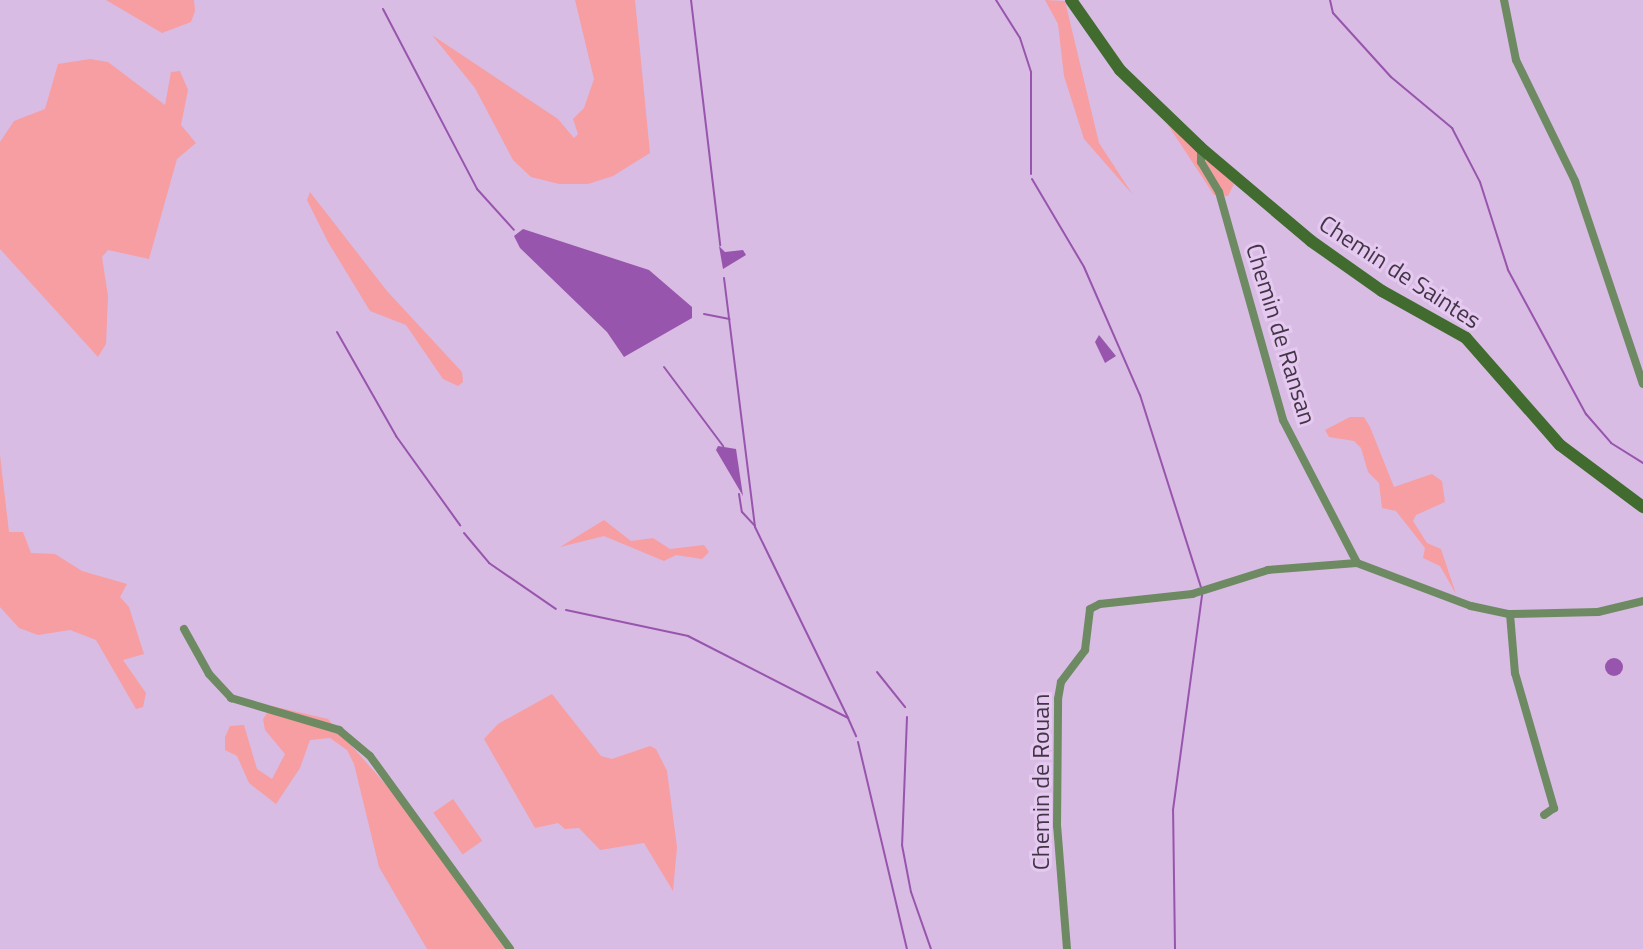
<!DOCTYPE html>
<style>
body{margin:0}
#map{position:relative;width:1643px;height:949px;overflow:hidden;background:#d9bce3;font-family:"Titillium Web",sans-serif}
div>[style]{position:absolute}
[style*='--x']{left:calc(var(--x)*1px);top:calc(var(--y)*1px);width:calc(var(--w)*1px);rotate:calc(var(--a)*1deg)}
.green>*{inset:0;background:#f69ea1;transform-origin:0 0}
.water>*{inset:0;background:#9755ad}
.round{border-radius:50%}
.stream>*{height:2px;margin:-1px;padding:0 1px;transform-origin:1px;border-radius:1px;background:#9755ad}
.street>*{height:8px;margin:-4px;padding:0 4px;transform-origin:4px;border-radius:4px;background:#6d8a63}
.secondary>*{height:12px;margin:-6px;padding:0 6px;transform-origin:6px;border-radius:6px;background:#416b2f}
span{translate:-50% -50%;white-space:nowrap;text-align:center;line-height:1.15;-webkit-text-stroke:6px #e6c9f1;paint-order:stroke}
.street-label{font-size:24px;color:#423646}
</style>
<div id="map">
<div class="green">
<i style="clip-path:polygon(106px 0,194px 0,195px 11px,191px 22px,162px 33px)"></i>
<i style="clip-path:polygon(575px 0,635px 0,650px 153px,613px 176px,588px 184px,559px 184px,531px 177px,513px 160px,475px 88px,432px 35px,558px 119px,574px 138px,578px 134px,573px 119px,584px 108px,594px 79px)"></i>
<i style="clip-path:polygon(1045px 0,1065px 1px,1099px 143px,1133px 195px,1084px 139px,1064px 76px,1058px 24px)"></i>
<i style="clip-path:polygon(90px 59px,108px 62px,165px 105px,171px 72px,180px 71px,188px 90px,181px 125px,196px 143px,177px 159px,149px 259px,108px 250px,102px 257px,108px 296px,106px 344px,98px 357px,0 249px,0 142px,14px 121px,45px 109px,58px 64px)"></i>
<i style="clip-path:polygon(1166px 122px,1234px 184px,1228px 196px,1214px 195px)"></i>
<i style="clip-path:polygon(310px 192px,387px 291px,462px 372px,463px 382px,458px 386px,443px 379px,406px 325px,370px 311px,328px 242px,307px 200px)"></i>
<i style="clip-path:polygon(1350px 417px,1364px 417px,1370px 427px,1394px 487px,1432px 474px,1442px 481px,1445px 502px,1416px 515px,1413px 521px,1427px 543px,1441px 549px,1456px 594px,1440px 566px,1423px 558px,1425px 548px,1396px 511px,1382px 508px,1379px 483px,1368px 472px,1361px 448px,1354px 441px,1329px 437px,1325px 430px)"></i>
<i style="clip-path:polygon(0 455px,9px 532px,23px 532px,31px 553px,55px 554px,82px 571px,127px 584px,120px 597px,129px 607px,144px 654px,123px 660px,146px 693px,143px 707px,136px 709px,96px 640px,70px 630px,38px 635px,19px 628px,0 607px)"></i>
<i style="clip-path:polygon(604px 520px,631px 541px,653px 538px,670px 549px,704px 545px,709px 552px,702px 559px,676px 555px,664px 561px,604px 536px,560px 547px)"></i>
<i style="clip-path:polygon(552px 694px,601px 756px,612px 759px,650px 746px,656px 749px,667px 771px,677px 847px,673px 891px,644px 843px,600px 850px,579px 828px,565px 829px,558px 823px,535px 828px,484px 739px,498px 724px)"></i>
<i style="clip-path:polygon(272px 706px,328px 719px,395px 795px,505px 949px,427px 949px,379px 867px,354px 764px,347px 750px,330px 738px,310px 740px,300px 768px,276px 804px,249px 783px,237px 756px,225px 750px,225px 737px,230px 726px,244px 725px,257px 769px,272px 779px,285px 754px,265px 730px,263px 719px)"></i>
<i style="left:453px;top:799px;width:51px;height:24px;rotate:55deg"></i>
</div>
<div class="water">
<i style="clip-path:polygon(523px 229px,649px 270px,692px 307px,692px 318px,624px 357px,607px 332px,520px 248px,514px 236px)"></i>
<i style="clip-path:polygon(719px 246px,725px 252px,743px 250px,746px 255px,723px 269px)"></i>
<i style="clip-path:polygon(1099px 335px,1116px 356px,1105px 363px,1095px 342px)"></i>
<i style="clip-path:polygon(718px 446px,736px 449px,743px 496px,716px 450px)"></i>
<i class="round" style="left:1605px;top:658px;width:18px;height:18px"></i>
</div>
<div class="stream">
<i style="--x:691;--y:0;--w:247;--a:83.2"></i>
<i style="--x:996;--y:0;--w:45;--a:57.7"></i>
<i style="--x:1020;--y:38;--w:36;--a:72"></i>
<i style="--x:1031;--y:72;--w:102;--a:90"></i>
<i style="--x:1330;--y:0;--w:13;--a:77"></i>
<i style="--x:1333;--y:13;--w:86;--a:47.8"></i>
<i style="--x:1391;--y:77;--w:80;--a:39.9"></i>
<i style="--x:1452;--y:128;--w:61;--a:62.6"></i>
<i style="--x:1480;--y:182;--w:92;--a:72.3"></i>
<i style="--x:1508;--y:270;--w:164;--a:61.6"></i>
<i style="--x:1586;--y:414;--w:38;--a:49"></i>
<i style="--x:1611;--y:443;--w:38;--a:32"></i>
<i style="--x:383;--y:9;--w:203;--a:62.4"></i>
<i style="--x:477;--y:189;--w:55;--a:47.9"></i>
<i style="--x:1032;--y:179;--w:102;--a:59.4"></i>
<i style="--x:1084;--y:267;--w:140;--a:66.4"></i>
<i style="--x:1140;--y:395;--w:201;--a:72.4"></i>
<i style="--x:724;--y:278;--w:251;--a:82.9"></i>
<i style="--x:755;--y:527;--w:212;--a:64"></i>
<i style="--x:704;--y:314;--w:26;--a:11"></i>
<i style="--x:337;--y:332;--w:120;--a:60.4"></i>
<i style="--x:396;--y:436;--w:110;--a:54.3"></i>
<i style="--x:664;--y:367;--w:99;--a:53.2"></i>
<i style="--x:739;--y:494;--w:18;--a:81"></i>
<i style="--x:742;--y:512;--w:19;--a:47"></i>
<i style="--x:464;--y:533;--w:39;--a:50"></i>
<i style="--x:489;--y:563;--w:81;--a:34.5"></i>
<i style="--x:566;--y:610;--w:125;--a:12"></i>
<i style="--x:688;--y:636;--w:180;--a:27.1"></i>
<i style="--x:848;--y:718;--w:20;--a:66"></i>
<i style="--x:877;--y:672;--w:45;--a:51.3"></i>
<i style="--x:907;--y:717;--w:128;--a:92.2"></i>
<i style="--x:902;--y:845;--w:48;--a:79.2"></i>
<i style="--x:911;--y:892;--w:60;--a:70.7"></i>
<i style="--x:858;--y:742;--w:213;--a:76.7"></i>
<i style="--x:1175;--y:949;--w:139;--a:-90.8"></i>
<i style="--x:1173;--y:810;--w:217;--a:-82.3"></i>
</div>
<div class="street">
<i style="--x:1504;--y:0;--w:61;--a:78.7"></i>
<i style="--x:1516;--y:60;--w:135;--a:64"></i>
<i style="--x:1575;--y:181;--w:214;--a:71.5"></i>
<i style="--x:1201;--y:148;--w:14;--a:90"></i>
<i style="--x:1201;--y:162;--w:35;--a:59"></i>
<i style="--x:1219;--y:192;--w:237;--a:74.3"></i>
<i style="--x:1283;--y:420;--w:161;--a:62.6"></i>
<i style="--x:1357;--y:563;--w:122;--a:20.7"></i>
<i style="--x:1471;--y:606;--w:40;--a:12"></i>
<i style="--x:1510;--y:614;--w:88;--a:-1.3"></i>
<i style="--x:1598;--y:612;--w:46;--a:-13.7"></i>
<i style="--x:1510;--y:614;--w:59;--a:85.2"></i>
<i style="--x:1515;--y:673;--w:141;--a:73.9"></i>
<i style="--x:1554;--y:808;--w:12;--a:145"></i>
<i style="--x:184;--y:629;--w:51;--a:60.9"></i>
<i style="--x:209;--y:674;--w:33;--a:47"></i>
<i style="--x:231;--y:698;--w:113;--a:16.5"></i>
<i style="--x:339;--y:730;--w:40;--a:40"></i>
<i style="--x:370;--y:756;--w:238;--a:54"></i>
<i style="--x:1067;--y:949;--w:123;--a:-94.6"></i>
<i style="--x:1057;--y:826;--w:127;--a:-89.5"></i>
<i style="--x:1058;--y:699;--w:17;--a:-80"></i>
<i style="--x:1061;--y:682;--w:40;--a:-53"></i>
<i style="--x:1085;--y:650;--w:41;--a:-83"></i>
<i style="--x:1090;--y:609;--w:11;--a:-27"></i>
<i style="--x:1100;--y:604;--w:93;--a:-6.2"></i>
<i style="--x:1192;--y:594;--w:80;--a:-17.5"></i>
<i style="--x:1268;--y:570;--w:89;--a:-4.5"></i>
</div>
<div class="secondary">
<i style="--x:1071;--y:0;--w:85;--a:55"></i>
<i style="--x:1120;--y:70;--w:112;--a:43.9"></i>
<i style="--x:1201;--y:148;--w:144;--a:40.2"></i>
<i style="--x:1311;--y:241;--w:87;--a:35.2"></i>
<i style="--x:1382;--y:291;--w:96;--a:29.2"></i>
<i style="--x:1466;--y:338;--w:142;--a:48.7"></i>
<i style="--x:1560;--y:445;--w:104;--a:36.8"></i>
</div>
<div class="street-label">
<span style="left:1400px;top:272px;rotate:33deg">Chemin de Saintes</span>
<span style="left:1281px;top:334px;rotate:73deg">Chemin de Ransan</span>
<span style="left:1041px;top:782px;rotate:-90deg">Chemin de Rouan</span>
</div>
</div>
